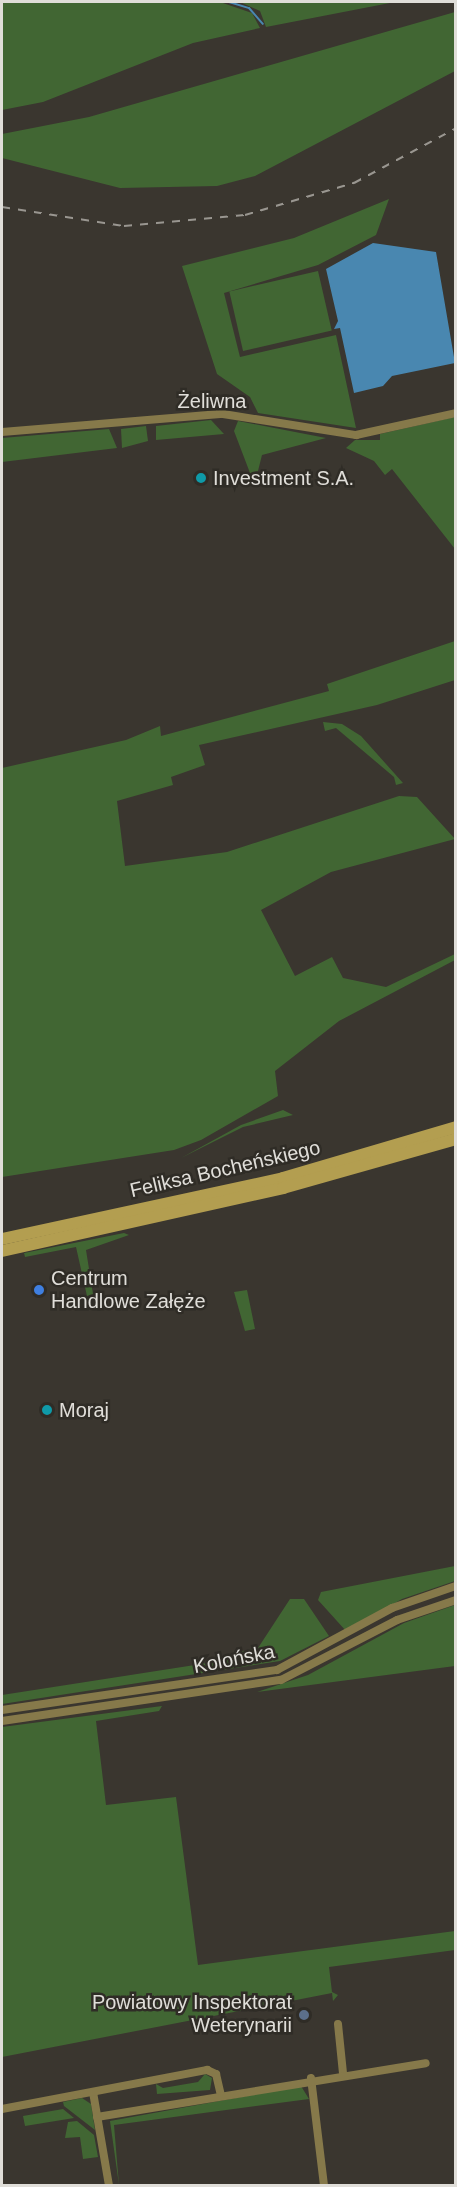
<!DOCTYPE html>
<meta charset="utf-8">
<style>
body{margin:0}
#map{position:relative;width:457px;height:2187px;overflow:hidden;background:#3a362f;font-family:Arial,sans-serif}
div>[style]{position:absolute}
[style*='--x']{left:calc(var(--x)*1px);top:calc(var(--y)*1px);width:calc(var(--w)*1px);rotate:calc(var(--a)*1deg)}
.green>*{inset:0;background:#416633;transform-origin:0 0}
.water>*{inset:0;background:#4987b0}
.stream>*{height:2px;margin:-1px;padding:0 1px;transform-origin:1px;border-radius:1px;background:#4987b0}
.street>*{height:8px;margin:-4px;padding:0 4px;transform-origin:4px;border-radius:4px;background:#86794a}
.secondary>*{height:12px;margin:-6px;padding:0 6px;transform-origin:6px;border-radius:6px;background:#b39e50}
.rail>*{height:2px;margin-top:-1px;transform-origin:0;background:repeating-linear-gradient(90deg,#999690 0 8px,transparent 0 16px)}
.dots>*{width:16px;height:16px;translate:-50% -50%;box-sizing:border-box;border:3px solid #2f2c26;border-radius:50%}
span{translate:-50% -50%;white-space:nowrap;text-align:center;line-height:1.15;-webkit-text-stroke:5px #2f2c26;paint-order:stroke}
.street-label{font-size:20px;color:#e0ded9}
.poi-label{font-size:20px;color:#e0ded9}
.left{translate:0 -50%;text-align:left}
.right{translate:-100% -50%;text-align:right}
.frame{position:absolute;inset:0;border:3px solid #e0ded9;pointer-events:none}
</style>
<div id="map">
<div class="green">
<i style="clip-path:polygon(2px 2px,220px 2px,252px 13px,260px 28px,193px 43px,43px 102px,2px 110px)"></i>
<i style="clip-path:polygon(240px 2px,395px 2px,266px 27px,260px 11px)"></i>
<i style="clip-path:polygon(455px 12px,455px 71px,255px 176px,217px 186px,120px 188px,2px 158px,2px 134px,89px 117px)"></i>
<i style="clip-path:polygon(389px 199px,376px 235px,318px 265px,224px 293px,240px 357px,336px 335px,356px 428px,258px 413px,250px 397px,217px 374px,182px 266px,294px 238px)"></i>
<i style="left:318px;top:271px;width:61px;height:91px;rotate:77deg"></i>
<i style="clip-path:polygon(455px 417px,455px 549px,392px 469px,385px 475px,374px 461px,346px 448px,355px 440px,380px 440px,380px 434px)"></i>
<i style="clip-path:polygon(211px 420px,224px 434px,156px 440px,156px 426px)"></i>
<i style="clip-path:polygon(238px 421px,326px 438px,262px 455px,258px 471px,250px 473px,234px 431px)"></i>
<i style="clip-path:polygon(146px 426px,148px 441px,122px 448px,121px 429px)"></i>
<i style="clip-path:polygon(109px 429px,117px 448px,2px 462px,2px 438px)"></i>
<i style="clip-path:polygon(455px 641px,455px 680px,377px 705px,199px 745px,205px 765px,171px 777px,173px 785px,117px 801px,125px 866px,227px 852px,399px 796px,417px 797px,455px 839px,331px 872px,261px 910px,295px 976px,332px 957px,343px 978px,386px 987px,455px 954px,455px 960px,339px 1021px,275px 1071px,278px 1096px,201px 1140px,174px 1150px,2px 1177px,2px 768px,126px 740px,160px 726px,161px 736px,329px 691px,327px 684px)"></i>
<i style="clip-path:polygon(323px 722px,342px 724px,361px 736px,403px 783px,396px 785px,394px 777px,336px 728px,325px 731px)"></i>
<i style="clip-path:polygon(283px 1110px,293px 1115px,243px 1127px,181px 1158px,241px 1125px)"></i>
<i style="clip-path:polygon(124px 1233px,129px 1235px,86px 1250px,93px 1294px,87px 1296px,76px 1247px,25px 1257px,24px 1253px)"></i>
<i style="clip-path:polygon(247px 1290px,255px 1329px,245px 1331px,234px 1292px)"></i>
<i style="clip-path:polygon(455px 1566px,455px 1581px,402px 1599px,346px 1631px,318px 1600px,321px 1592px)"></i>
<i style="clip-path:polygon(290px 1599px,304px 1599px,329px 1636px,280px 1661px,2px 1704px,2px 1695px,227px 1660px,227px 1655px,258px 1648px)"></i>
<i style="clip-path:polygon(455px 1605px,455px 1666px,257px 1692px,308px 1675px,404px 1623px)"></i>
<i style="clip-path:polygon(162px 1706px,159px 1711px,96px 1721px,106px 1805px,176px 1797px,198px 1965px,455px 1931px,455px 1950px,329px 1967px,332px 1992px,338px 1995px,333px 2001px,332px 1993px,2px 2057px,2px 1727px)"></i>
<i style="clip-path:polygon(205px 2074px,212px 2078px,210px 2090px,157px 2094px,156px 2084px,163px 2088px,198px 2082px)"></i>
<i style="clip-path:polygon(301px 2086px,309px 2099px,114px 2125px,119px 2185px,110px 2121px)"></i>
<i style="clip-path:polygon(82px 2098px,91px 2104px,95px 2130px,64px 2106px,63px 2102px)"></i>
<i style="clip-path:polygon(63px 2109px,74px 2118px,25px 2126px,23px 2116px)"></i>
<i style="clip-path:polygon(77px 2121px,94px 2135px,98px 2157px,83px 2159px,80px 2137px,65px 2138px,68px 2122px)"></i>
</div>
<div class="water">
<i style="clip-path:polygon(373px 243px,436px 252px,455px 363px,392px 376px,383px 386px,354px 393px,340px 328px,334px 329px,338px 321px,326px 269px)"></i>
</div>
<div class="stream">
<i style="--x:229;--y:2;--w:21;--a:17"></i>
<i style="--x:249;--y:8;--w:21;--a:49"></i>
</div>
<div class="street">
<i style="--x:2;--y:432;--w:222;--a:-4.7"></i>
<i style="--x:223;--y:414;--w:135;--a:9"></i>
<i style="--x:356;--y:435;--w:102;--a:-12.4"></i>
<i style="--x:2;--y:1710;--w:278;--a:-8.3"></i>
<i style="--x:277;--y:1670;--w:131;--a:-28.3"></i>
<i style="--x:392;--y:1608;--w:68;--a:-19"></i>
<i style="--x:2;--y:1721;--w:282;--a:-8.4"></i>
<i style="--x:281;--y:1680;--w:131;--a:-27.3"></i>
<i style="--x:397;--y:1620;--w:62;--a:-18.7"></i>
<i style="--x:338;--y:2024;--w:49;--a:84.2"></i>
<i style="--x:311;--y:2078;--w:109;--a:83.1"></i>
<i style="--x:93;--y:2092;--w:95;--a:80.3"></i>
<i style="--x:2;--y:2109;--w:209;--a:-10.8"></i>
<i style="--x:207;--y:2070;--w:10;--a:24"></i>
<i style="--x:216;--y:2074;--w:22;--a:77"></i>
<i style="--x:97;--y:2117;--w:333;--a:-9.3"></i>
</div>
<div class="secondary">
<i style="--x:2;--y:1239;--w:288;--a:-12.2"></i>
<i style="--x:283;--y:1178;--w:180;--a:-16.4"></i>
<i style="--x:2;--y:1251;--w:288;--a:-12.6"></i>
<i style="--x:283;--y:1188;--w:180;--a:-15.8"></i>
</div>
<div class="rail">
<i style="--x:2;--y:207;--w:123;--a:8.9"></i>
<i style="--x:124;--y:226;--w:121;--a:-5.2"></i>
<i style="--x:245;--y:215;--w:114;--a:-16.4"></i>
<i style="--x:354;--y:183;--w:116;--a:-28.3"></i>
</div>
<div class="dots">
<i style="left:201px;top:478px;background:#0f9aa8"></i>
<i style="left:39px;top:1290px;background:#3f7fe0"></i>
<i style="left:47px;top:1410px;background:#0f9aa8"></i>
<i style="left:304px;top:2015px;background:#5c6f8a"></i>
</div>
<div class="street-label">
<span style="left:212px;top:401px">Żeliwna</span>
<span style="left:225px;top:1169px;rotate:-13deg">Feliksa Bocheńskiego</span>
<span style="left:234px;top:1659px;rotate:-11deg">Kolońska</span>
</div>
<div class="poi-label">
<span class="left" style="left:213px;top:478px">Investment S.A.</span>
<span class="left" style="left:51px;top:1290px">Centrum<br>Handlowe Załęże</span>
<span class="left" style="left:59px;top:1410px">Moraj</span>
<span class="right" style="left:292px;top:2014px">Powiatowy Inspektorat<br>Weterynarii</span>
</div>
<div class="frame"></div>
</div>
